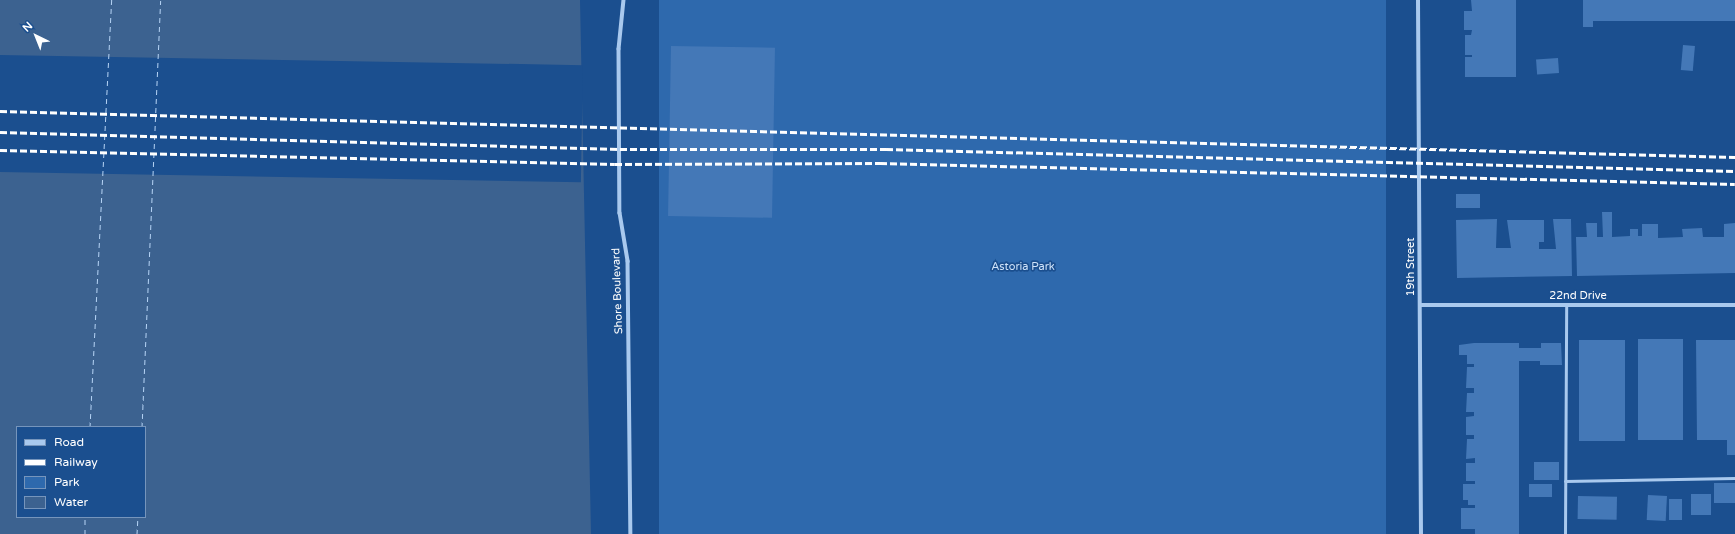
<!DOCTYPE html>
<style>
body{margin:0}
#map{position:relative;width:1735px;height:534px;overflow:hidden;background:#1b4f8f;font-family:"Varela Round",sans-serif}
div>[style]{position:absolute}
[style*='--x']{left:calc(var(--x)*1px);top:calc(var(--y)*1px);width:calc(var(--w)*1px);rotate:calc(var(--a)*1deg)}
.green>*{inset:0;background:#2e69ad;transform-origin:0 0}
.water>*{inset:0;background:#3c6290}
.pier>*{inset:0;background:#1b4f8f;transform-origin:0 0}
.ferry>*{height:1px;margin-top:-0.5px;transform-origin:0;background:repeating-linear-gradient(90deg,#b5d3f5 0 5px,transparent 0 9px)}
.building>*{inset:0;background:#4478b7;transform-origin:0 0}
.service>*{height:3px;margin:-1.5px;padding:0 1.5px;transform-origin:1.5px;border-radius:1.5px;background:#a9c9ee}
.pedestrian>*{height:3.5px;margin:-1.75px;padding:0 1.75px;transform-origin:1.75px;border-radius:1.75px;background:#a9c9ee}
.minor>*{height:4px;margin:-2px;padding:0 2px;transform-origin:2px;border-radius:2px;background:#a9c9ee}
.rail>*{height:3px;margin-top:-1.5px;transform-origin:0;background:repeating-linear-gradient(90deg,#fff 0 7px,transparent 0 10px)}
span{translate:-50% -50%;white-space:nowrap;text-align:center;line-height:1.15;-webkit-text-stroke:3.5px #1b4f8f;paint-order:stroke}
.park-label{font-size:11px;color:#cfe3fa}
.street-label{font-size:11px;color:#fff}
.legend{position:absolute;left:16px;top:426px;width:130px;height:92px;box-sizing:border-box;background:#1b4f8f;border:1px solid #7695bc;margin:0;padding:5px 7px;list-style:none;font-size:12px;color:#fff}
.legend li{display:flex;align-items:center;gap:8px;height:20px}
.legend b{width:20px;border:1px solid #7695bc}
.north{position:absolute;left:16px;top:16px;width:40px;height:40px;-webkit-text-stroke:3px #1b4f8f;paint-order:stroke;rotate:317deg;font-size:11px;font-weight:700;line-height:16px;text-align:center;color:#fff}
.north::after{content:'';display:block;margin:auto;width:14px;height:18px;background:#fff;clip-path:polygon(50% 0,100% 100%,50% 72%,0 100%)}
</style>
<div id="map">
<div class="green">
<i style="left:659px;top:0;width:727px;height:534px"></i>
</div>
<div class="water">
<i style="clip-path:polygon(evenodd,0 0,580px 0,591px 534px,0 534px,0 0,17px 427px,145px 427px,145px 517px,17px 517px,17px 427px)"></i>
</div>
<div class="pier">
<i style="left:0;top:55px;width:583px;height:117px;rotate:1deg"></i>
</div>
<div class="ferry">
<i style="--x:90;--y:427;--w:428;--a:-87.1"></i>
<i style="--x:142;--y:427;--w:427;--a:-87.5"></i>
<i style="--x:85;--y:534;--w:17;--a:-90"></i>
<i style="--x:137;--y:534;--w:17;--a:-87"></i>
</div>
<div class="building">
<i style="clip-path:polygon(1471px 0,1516px 0,1516px 77px,1465px 77px,1465px 57px,1472px 57px,1472px 55px,1465px 55px,1465px 35px,1471px 35px,1472px 30px,1464px 30px,1464px 11px,1472px 11px)"></i>
<i style="clip-path:polygon(1583px 0,1735px 0,1735px 21px,1593px 21px,1593px 27px,1583px 27px)"></i>
<i style="left:1683px;top:45px;width:12px;height:25px;rotate:5deg"></i>
<i style="left:671px;top:46px;width:104px;height:170px;rotate:1deg"></i>
<i style="left:1558px;top:58px;width:15px;height:22px;rotate:86deg"></i>
<i style="left:1456px;top:194px;width:24px;height:14px"></i>
<i style="clip-path:polygon(1602px 212px,1612px 212px,1612px 237px,1630px 236px,1630px 229px,1638px 229px,1638px 236px,1642px 236px,1642px 224px,1658px 224px,1658px 238px,1683px 237px,1682px 229px,1702px 228px,1703px 237px,1724px 237px,1724px 224px,1735px 223px,1735px 273px,1577px 276px,1576px 237px,1587px 237px,1586px 223px,1597px 223px,1597px 237px,1603px 237px)"></i>
<i style="clip-path:polygon(1497px 219px,1496px 248px,1511px 248px,1507px 220px,1544px 220px,1544px 242px,1539px 242px,1539px 249px,1556px 249px,1553px 219px,1571px 219px,1572px 276px,1457px 278px,1456px 220px)"></i>
<i style="left:1683px;top:339px;width:101px;height:45px;rotate:90deg"></i>
<i style="left:1579px;top:340px;width:46px;height:101px"></i>
<i style="clip-path:polygon(1696px 340px,1735px 340px,1735px 455px,1727px 455px,1727px 440px,1697px 440px)"></i>
<i style="clip-path:polygon(1474px 343px,1519px 343px,1519px 348px,1541px 348px,1541px 343px,1561px 343px,1562px 365px,1540px 365px,1540px 361px,1519px 361px,1519px 534px,1475px 534px,1475px 529px,1461px 529px,1461px 508px,1475px 508px,1475px 505px,1468px 505px,1468px 500px,1463px 500px,1463px 484px,1475px 484px,1475px 481px,1466px 481px,1466px 463px,1475px 463px,1475px 458px,1466px 459px,1467px 439px,1474px 439px,1474px 435px,1466px 435px,1466px 417px,1474px 416px,1474px 412px,1466px 412px,1467px 393px,1474px 393px,1474px 388px,1466px 388px,1467px 367px,1474px 367px,1474px 364px,1467px 364px,1467px 355px,1459px 355px,1459px 345px)"></i>
<i style="left:1559px;top:462px;width:18px;height:25px;rotate:90deg"></i>
<i style="left:1735px;top:483px;width:20px;height:21px;rotate:90deg"></i>
<i style="left:1529px;top:484px;width:23px;height:13px"></i>
<i style="left:1691px;top:494px;width:20px;height:21px"></i>
<i style="left:1648px;top:495px;width:19px;height:25px;rotate:3deg"></i>
<i style="left:1578px;top:496px;width:39px;height:23px;rotate:1deg"></i>
<i style="left:1669px;top:499px;width:13px;height:21px"></i>
</div>
<div class="service">
<i style="--x:1565;--y:481;--w:170;--a:-1"></i>
<i style="--x:1565;--y:534;--w:229;--a:-89.7"></i>
</div>
<div class="pedestrian">
<i style="--x:624;--y:0;--w:49;--a:95.8"></i>
<i style="--x:619;--y:49;--w:164;--a:89.7"></i>
<i style="--x:620;--y:213;--w:49;--a:80.5"></i>
<i style="--x:628;--y:261;--w:273;--a:89.4"></i>
</div>
<div class="minor">
<i style="--x:1418;--y:0;--w:534;--a:89.68"></i>
<i style="--x:1420;--y:305;--w:315;--a:0"></i>
</div>
<div class="rail">
<i style="--x:0;--y:111;--w:1736;--a:1.52"></i>
<i style="--x:0;--y:132;--w:620;--a:1.57"></i>
<i style="--x:620;--y:149;--w:266;--a:0"></i>
<i style="--x:886;--y:149;--w:849;--a:1.48"></i>
<i style="--x:0;--y:150;--w:615;--a:1.3"></i>
<i style="--x:615;--y:164;--w:265;--a:-0.2"></i>
<i style="--x:880;--y:163;--w:855;--a:1.41"></i>
</div>
<div class="park-label">
<span style="left:1023px;top:267px">Astoria Park</span>
</div>
<div class="street-label">
<span style="left:1411px;top:267px;rotate:-90deg">19th Street</span>
<span style="left:618px;top:291px;rotate:-92deg">Shore Boulevard</span>
<span style="left:1578px;top:296px">22nd Drive</span>
</div>
<ul class="legend">
<li><b style="height:5px;background:#a9c9ee"></b>Road</li>
<li><b style="height:5px;background:#fff"></b>Railway</li>
<li><b style="height:11px;background:#2e69ad"></b>Park</li>
<li><b style="height:11px;background:#3c6290"></b>Water</li>
</ul>
<div class="north">N</div>
</div>
